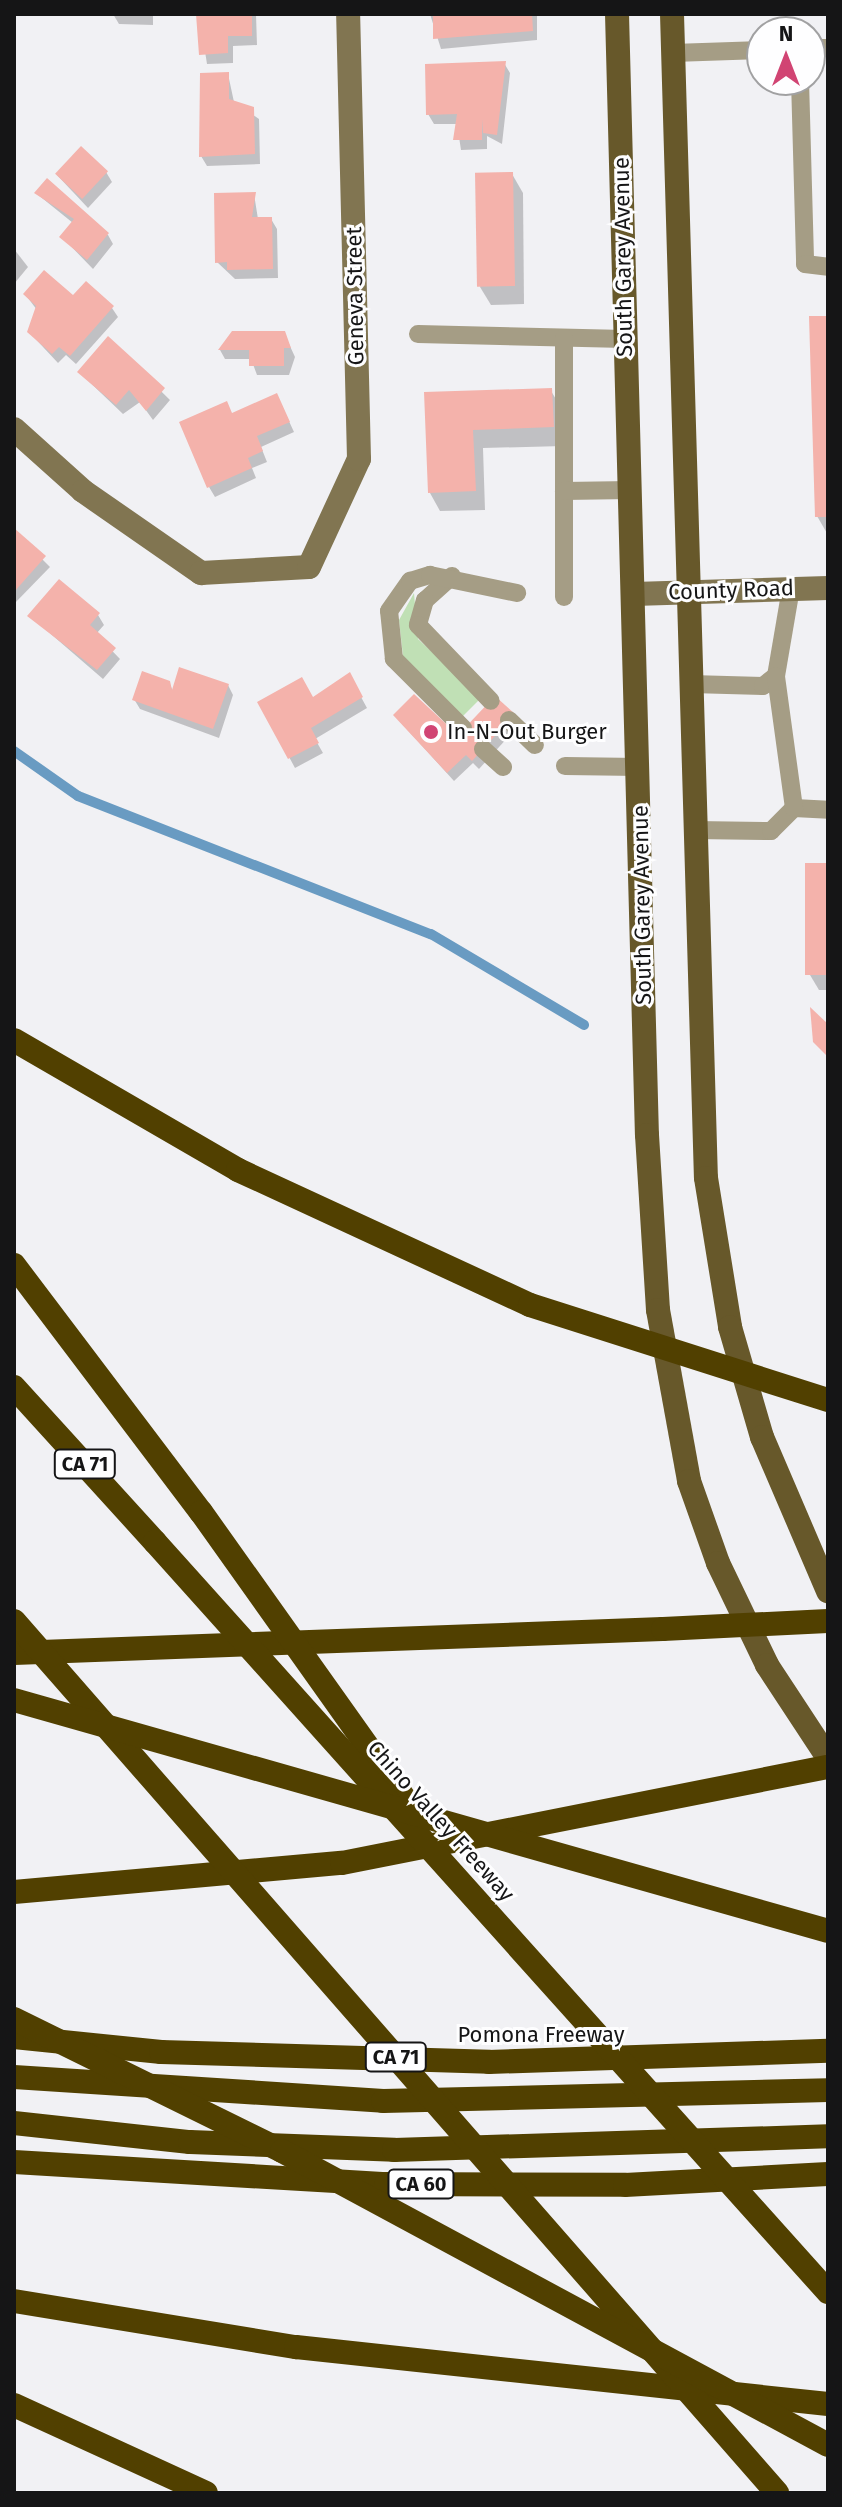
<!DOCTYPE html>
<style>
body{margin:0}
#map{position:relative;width:842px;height:2507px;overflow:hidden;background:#f1f1f4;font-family:"Fira Sans",sans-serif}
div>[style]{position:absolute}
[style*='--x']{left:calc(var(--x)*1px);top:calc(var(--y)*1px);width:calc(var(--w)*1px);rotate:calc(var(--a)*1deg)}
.green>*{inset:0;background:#c0e0b5}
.shadow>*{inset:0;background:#0003}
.stream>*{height:10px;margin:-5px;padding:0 5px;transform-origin:5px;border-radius:5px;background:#699bc2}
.building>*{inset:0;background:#f4b2ab;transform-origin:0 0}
.lane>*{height:18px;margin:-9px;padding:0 9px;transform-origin:9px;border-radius:9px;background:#a59d85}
.secondary>*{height:24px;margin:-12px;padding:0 12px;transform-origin:12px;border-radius:12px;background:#817551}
.primary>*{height:24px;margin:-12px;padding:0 12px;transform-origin:12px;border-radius:12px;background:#67582a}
.highway>*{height:24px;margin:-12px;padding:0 12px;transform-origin:12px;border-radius:12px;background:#514000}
.highway-bridge>*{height:24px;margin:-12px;padding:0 12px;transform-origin:12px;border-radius:12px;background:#514000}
.dots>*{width:22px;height:22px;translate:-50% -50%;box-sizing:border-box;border:4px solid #fefeff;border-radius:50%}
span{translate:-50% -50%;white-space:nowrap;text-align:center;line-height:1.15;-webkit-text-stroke:6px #fefeff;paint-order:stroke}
.shield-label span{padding:2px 6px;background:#fefeff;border:2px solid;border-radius:6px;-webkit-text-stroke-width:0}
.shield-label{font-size:20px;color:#151516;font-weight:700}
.street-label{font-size:22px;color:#151516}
.poi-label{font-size:22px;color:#151516}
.left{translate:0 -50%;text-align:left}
.frame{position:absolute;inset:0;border:16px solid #151516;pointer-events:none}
.north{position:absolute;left:746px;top:16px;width:80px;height:80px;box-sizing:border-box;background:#fefeff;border:2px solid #a1a1a2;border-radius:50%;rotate:0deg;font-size:22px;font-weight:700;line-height:32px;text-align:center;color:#151516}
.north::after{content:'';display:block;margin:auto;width:28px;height:36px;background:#d14473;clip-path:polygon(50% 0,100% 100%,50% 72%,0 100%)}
</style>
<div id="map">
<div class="green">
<i style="clip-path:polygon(414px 593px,418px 639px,481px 698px,462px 717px,403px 656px,399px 620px)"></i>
</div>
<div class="shadow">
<i style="clip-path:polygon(113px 14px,153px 14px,153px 25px,119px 24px)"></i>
<i style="clip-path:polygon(199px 14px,256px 14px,257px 45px,233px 46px,233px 63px,207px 64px)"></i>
<i style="clip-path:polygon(430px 14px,537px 14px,537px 40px,441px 49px)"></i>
<i style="clip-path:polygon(504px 63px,510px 73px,502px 144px,487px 136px,487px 149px,461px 150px,457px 124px,434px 124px,428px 114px)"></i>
<i style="clip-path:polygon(228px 74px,234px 102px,259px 119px,260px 164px,207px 166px,201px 156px)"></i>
<i style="clip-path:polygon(106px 172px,112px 182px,88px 208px,57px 175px)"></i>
<i style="clip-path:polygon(512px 174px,523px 193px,524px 304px,491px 305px,480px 287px)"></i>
<i style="clip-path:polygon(37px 194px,108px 235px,113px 244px,93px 269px,62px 237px,73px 223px)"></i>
<i style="clip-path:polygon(254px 194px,258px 219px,271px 219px,277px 229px,278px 278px,235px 279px,217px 262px)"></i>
<i style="clip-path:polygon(14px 249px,28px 267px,14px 284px)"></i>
<i style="clip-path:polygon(25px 294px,112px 308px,118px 317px,76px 364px,66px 355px,58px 363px,29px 332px,37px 310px)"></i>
<i style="clip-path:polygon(828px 318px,828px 535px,817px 516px)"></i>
<i style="clip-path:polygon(284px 333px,295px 357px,289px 375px,257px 375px,251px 359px,225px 359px,220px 350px)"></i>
<i style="clip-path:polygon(108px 339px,170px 400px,153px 420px,140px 402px,123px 414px,79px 372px)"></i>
<i style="clip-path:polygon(551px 391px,562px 409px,563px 446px,483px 448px,485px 510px,440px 511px,430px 493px,426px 394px)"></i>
<i style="clip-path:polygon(282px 406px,294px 432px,261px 447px,267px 462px,252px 468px,256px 478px,215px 497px,209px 487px,232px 415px)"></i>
<i style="clip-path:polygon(14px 531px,50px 567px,14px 604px)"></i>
<i style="clip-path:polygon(98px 615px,104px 625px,96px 634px,120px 659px,103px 679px,30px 616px)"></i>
<i style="clip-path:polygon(349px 675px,367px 708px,315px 739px,323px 753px,295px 768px,260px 703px,312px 699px)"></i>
<i style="clip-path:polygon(169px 683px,173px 691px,228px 685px,233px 695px,219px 738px,140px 709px,134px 699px)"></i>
<i style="clip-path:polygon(495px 699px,519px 725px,479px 769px,473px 763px,454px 781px,395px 716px,458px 738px)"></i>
<i style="clip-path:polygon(828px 865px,828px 990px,819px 990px,810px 975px)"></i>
</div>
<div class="stream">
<i style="--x:14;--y:751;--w:78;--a:35.1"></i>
<i style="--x:78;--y:796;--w:379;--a:21.4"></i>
<i style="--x:431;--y:934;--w:178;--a:30.7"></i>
</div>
<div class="building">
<i style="clip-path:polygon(196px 14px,252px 14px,252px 36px,228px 36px,228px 53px,199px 55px)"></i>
<i style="clip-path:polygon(433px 14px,532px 14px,533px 31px,433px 39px)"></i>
<i style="clip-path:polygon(506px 61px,497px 135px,483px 133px,482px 119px,482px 140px,453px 140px,457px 114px,426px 115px,425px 64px)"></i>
<i style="clip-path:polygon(229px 72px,229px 99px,254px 107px,255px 154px,199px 157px,200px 73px)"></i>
<i style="left:81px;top:146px;width:37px;height:38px;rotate:43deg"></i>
<i style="left:513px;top:172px;width:114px;height:38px;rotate:89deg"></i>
<i style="clip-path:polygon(47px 178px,109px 233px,87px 260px,59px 237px,74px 219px,34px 193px)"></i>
<i style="clip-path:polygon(256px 192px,252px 217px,272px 217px,273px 269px,227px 270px,227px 262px,215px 263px,214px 193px)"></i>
<i style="clip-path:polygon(44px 270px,73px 295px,86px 281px,114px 306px,70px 356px,59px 347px,52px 354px,27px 332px,36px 306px,23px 294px)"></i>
<i style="clip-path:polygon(809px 316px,828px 316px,828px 517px,815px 517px)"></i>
<i style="clip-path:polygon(232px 331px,285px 331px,291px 348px,284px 348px,284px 366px,249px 366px,249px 350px,218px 350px)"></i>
<i style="clip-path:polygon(108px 336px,165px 388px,146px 411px,129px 390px,116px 405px,77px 372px)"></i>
<i style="clip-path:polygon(552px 388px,554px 427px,473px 430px,476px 491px,428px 493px,424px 392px)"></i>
<i style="clip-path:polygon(277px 393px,290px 422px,257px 436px,263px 451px,248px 458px,252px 468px,207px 488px,179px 422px,227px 401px,232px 413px)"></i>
<i style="clip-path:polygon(14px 528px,46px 556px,14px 592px)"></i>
<i style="clip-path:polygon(59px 579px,100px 613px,90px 625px,116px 648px,97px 670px,27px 616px)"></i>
<i style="clip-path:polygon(179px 667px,229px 684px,213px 729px,132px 700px,142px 671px,170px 681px,172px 690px)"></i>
<i style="clip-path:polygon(350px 672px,363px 697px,311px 728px,319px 743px,288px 759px,257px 702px,302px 677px,313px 697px)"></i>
<i style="clip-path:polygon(414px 694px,458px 735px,495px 696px,515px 714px,472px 761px,466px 755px,447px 773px,393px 715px)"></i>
<i style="left:828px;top:863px;width:112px;height:23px;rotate:90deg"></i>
<i style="clip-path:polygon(810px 1007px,828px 1024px,828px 1057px,813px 1042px)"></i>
</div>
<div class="lane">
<i style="--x:810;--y:48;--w:18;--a:0"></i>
<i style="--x:673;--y:53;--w:89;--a:-1.9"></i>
<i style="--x:800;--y:80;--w:184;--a:88.4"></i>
<i style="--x:805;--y:264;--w:23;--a:7"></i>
<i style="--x:418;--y:334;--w:207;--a:1.4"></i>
<i style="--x:564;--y:338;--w:259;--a:90"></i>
<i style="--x:564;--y:491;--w:66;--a:-0.9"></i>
<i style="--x:452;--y:576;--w:36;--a:138"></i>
<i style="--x:425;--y:600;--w:26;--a:106"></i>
<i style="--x:418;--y:625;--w:105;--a:46.2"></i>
<i style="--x:691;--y:684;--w:72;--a:1.6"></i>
<i style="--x:763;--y:686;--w:16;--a:-38"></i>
<i style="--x:776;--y:676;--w:89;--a:-80.3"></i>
<i style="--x:509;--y:720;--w:36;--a:44"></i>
<i style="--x:463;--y:728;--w:98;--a:-135"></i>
<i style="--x:394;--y:659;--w:48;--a:-95.9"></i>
<i style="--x:389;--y:611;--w:37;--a:-55"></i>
<i style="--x:410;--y:581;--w:21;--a:-17"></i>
<i style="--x:430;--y:575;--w:89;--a:11.7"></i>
<i style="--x:483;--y:749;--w:27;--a:42"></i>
<i style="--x:565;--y:766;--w:74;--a:0.8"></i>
<i style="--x:794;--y:808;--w:34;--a:3"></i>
<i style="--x:695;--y:830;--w:76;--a:0.8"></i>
<i style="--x:771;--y:831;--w:33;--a:-45"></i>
<i style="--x:794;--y:808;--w:133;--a:-97.8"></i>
</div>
<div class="secondary">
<i style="--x:14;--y:429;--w:93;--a:41.9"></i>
<i style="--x:83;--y:491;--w:144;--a:34.8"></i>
<i style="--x:201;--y:573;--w:108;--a:-3.2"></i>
<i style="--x:309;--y:567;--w:119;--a:-65.2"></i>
<i style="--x:359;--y:459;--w:445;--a:-91.4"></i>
<i style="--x:634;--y:594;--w:194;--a:-1.8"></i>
</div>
<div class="primary">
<i style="--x:617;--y:14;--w:1121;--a:88.47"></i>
<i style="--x:647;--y:1135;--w:175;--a:86.4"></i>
<i style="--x:658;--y:1310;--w:174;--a:79.7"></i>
<i style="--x:689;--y:1481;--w:87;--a:70.5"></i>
<i style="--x:718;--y:1563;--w:113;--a:64.3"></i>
<i style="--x:767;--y:1665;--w:111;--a:56.7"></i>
<i style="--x:672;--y:14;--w:1164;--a:88.33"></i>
<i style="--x:706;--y:1178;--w:151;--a:80.8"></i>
<i style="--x:730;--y:1327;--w:115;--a:73.8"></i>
<i style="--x:762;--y:1437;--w:168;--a:66.8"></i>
</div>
<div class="highway">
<i style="--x:14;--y:1040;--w:259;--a:30.1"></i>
<i style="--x:238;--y:1170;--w:322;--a:24.8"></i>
<i style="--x:14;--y:1265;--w:310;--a:52.9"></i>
<i style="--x:14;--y:1387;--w:210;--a:47.7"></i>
<i style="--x:14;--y:1653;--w:649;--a:-2.12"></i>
<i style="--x:14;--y:1892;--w:329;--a:-5.1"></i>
<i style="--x:342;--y:1863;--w:495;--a:-11.2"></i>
<i style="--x:14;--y:2037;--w:148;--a:5.8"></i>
<i style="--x:161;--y:2052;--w:328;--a:1.7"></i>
<i style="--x:489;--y:2062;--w:339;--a:-1.9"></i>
<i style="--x:14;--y:2077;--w:370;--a:3.7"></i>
<i style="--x:383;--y:2101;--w:445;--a:-1.4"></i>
<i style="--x:14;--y:2123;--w:177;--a:6.2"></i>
<i style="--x:190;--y:2142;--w:204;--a:2.2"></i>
<i style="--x:394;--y:2150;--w:434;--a:-1.8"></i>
<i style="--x:14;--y:2162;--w:373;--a:3.4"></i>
<i style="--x:386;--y:2184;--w:239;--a:0.2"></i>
<i style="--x:625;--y:2185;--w:203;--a:-3.1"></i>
<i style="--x:14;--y:2301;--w:286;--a:9.3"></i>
<i style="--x:296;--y:2347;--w:535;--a:6.12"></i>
<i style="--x:14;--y:2405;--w:211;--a:24.6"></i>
</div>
<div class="highway-bridge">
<i style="--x:530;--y:1305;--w:313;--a:17.7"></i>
<i style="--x:201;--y:1512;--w:374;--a:54.6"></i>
<i style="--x:155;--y:1542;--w:1008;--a:48.1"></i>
<i style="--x:14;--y:1621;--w:1159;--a:48.81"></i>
<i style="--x:663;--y:1629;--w:165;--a:-2.8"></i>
<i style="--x:14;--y:1700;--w:846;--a:15.84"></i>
<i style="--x:14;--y:2019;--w:299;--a:26.2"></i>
<i style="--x:282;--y:2151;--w:620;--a:28.3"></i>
</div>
<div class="dots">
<i style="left:431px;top:732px;background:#d14473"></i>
</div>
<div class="shield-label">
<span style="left:85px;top:1464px">CA 71</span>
<span style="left:396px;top:2057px">CA 71</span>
<span style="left:421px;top:2184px">CA 60</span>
</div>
<div class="street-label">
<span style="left:623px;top:257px;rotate:-91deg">South Garey Avenue</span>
<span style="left:355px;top:296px;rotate:-91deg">Geneva Street</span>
<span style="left:731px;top:590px;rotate:-2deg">County Road</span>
<span style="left:642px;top:905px;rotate:-91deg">South Garey Avenue</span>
<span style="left:441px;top:1821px;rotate:48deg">Chino Valley Freeway</span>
<span style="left:541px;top:2035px">Pomona Freeway</span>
</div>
<div class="poi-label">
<span class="left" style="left:447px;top:732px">In-N-Out Burger</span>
</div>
<div class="frame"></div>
<div class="north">N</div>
</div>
